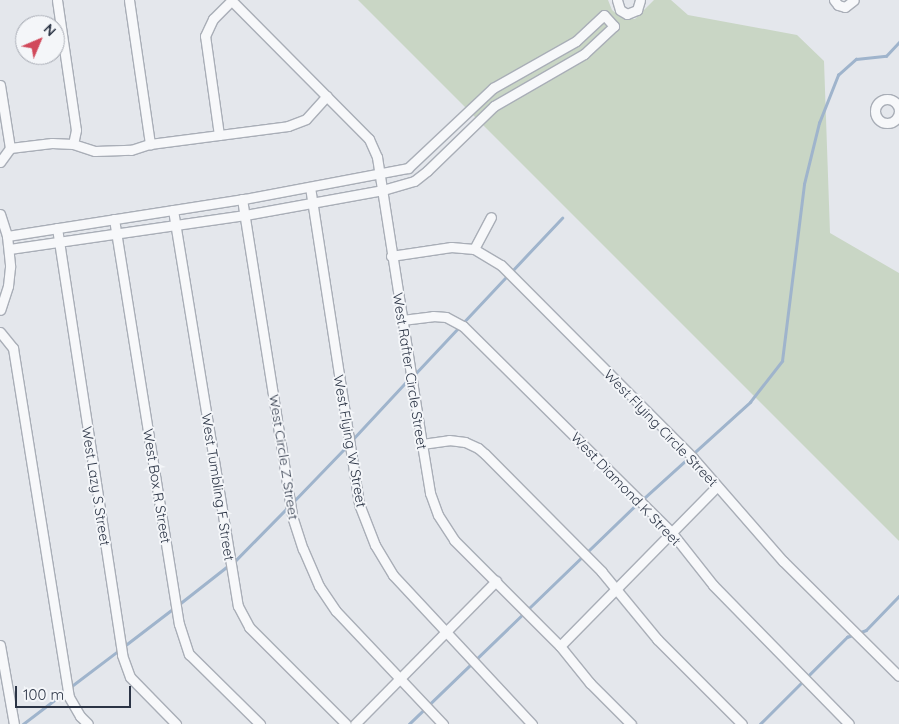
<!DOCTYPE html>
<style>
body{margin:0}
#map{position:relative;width:899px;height:724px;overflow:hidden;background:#e4e7ec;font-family:Quicksand,sans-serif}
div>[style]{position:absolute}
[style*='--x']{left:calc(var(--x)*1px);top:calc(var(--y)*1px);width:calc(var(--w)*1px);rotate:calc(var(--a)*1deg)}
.green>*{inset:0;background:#c9d6c5}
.stream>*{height:2.5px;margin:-1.25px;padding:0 1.25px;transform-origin:1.25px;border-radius:1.25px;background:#9fb4cc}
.roads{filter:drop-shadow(1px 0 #a9aeb7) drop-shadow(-1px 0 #a9aeb7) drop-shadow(0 1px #a9aeb7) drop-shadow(0 -1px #a9aeb7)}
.minor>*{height:9px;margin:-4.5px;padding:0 4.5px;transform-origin:4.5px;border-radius:4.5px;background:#f7f8fa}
.minor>.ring{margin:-4.5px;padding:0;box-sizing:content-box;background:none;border:9px solid #f7f8fa;border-radius:50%}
span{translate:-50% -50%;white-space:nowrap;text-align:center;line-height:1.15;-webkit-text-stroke:4px #f4f6f9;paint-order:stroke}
.street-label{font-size:14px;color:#2b3445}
.north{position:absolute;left:15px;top:15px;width:50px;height:50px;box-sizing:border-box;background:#f4f6f9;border:1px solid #a4a8b1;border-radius:50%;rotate:45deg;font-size:14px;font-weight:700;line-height:20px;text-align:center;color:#2b3445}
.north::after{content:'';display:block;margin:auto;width:18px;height:22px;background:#d1495b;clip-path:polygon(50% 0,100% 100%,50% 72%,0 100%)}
.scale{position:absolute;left:15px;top:686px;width:116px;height:22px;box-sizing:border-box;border:2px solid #2b3445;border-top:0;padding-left:6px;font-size:15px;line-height:18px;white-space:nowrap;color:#2b3445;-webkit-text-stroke:4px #f4f6f9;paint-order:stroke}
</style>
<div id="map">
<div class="green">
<i style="clip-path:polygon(358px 0,608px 0,612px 10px,622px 18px,635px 19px,654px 0,671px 0,688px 15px,797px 35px,824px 61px,830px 233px,899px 273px,899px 541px)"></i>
</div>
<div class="stream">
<i style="--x:512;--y:271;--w:73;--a:-46.7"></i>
<i style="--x:414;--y:375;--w:137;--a:-46.8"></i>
<i style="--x:352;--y:440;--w:82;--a:-47"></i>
<i style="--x:642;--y:500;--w:146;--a:-42.2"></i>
<i style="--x:750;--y:402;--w:52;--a:-52"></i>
<i style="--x:782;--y:361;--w:178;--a:-82.9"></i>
<i style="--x:804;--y:184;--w:63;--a:-76.2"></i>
<i style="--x:819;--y:123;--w:52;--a:-68.4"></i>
<i style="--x:838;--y:75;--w:24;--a:-42"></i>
<i style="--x:856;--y:59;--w:30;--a:-6"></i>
<i style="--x:886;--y:56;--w:19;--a:-47"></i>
<i style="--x:292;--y:503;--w:79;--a:-46"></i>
<i style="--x:234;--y:562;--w:77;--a:-45.5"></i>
<i style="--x:178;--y:605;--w:65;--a:-38.1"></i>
<i style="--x:123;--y:647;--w:64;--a:-37.4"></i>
<i style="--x:807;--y:677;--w:57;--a:-45"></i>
<i style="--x:847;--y:637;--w:20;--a:-20"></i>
<i style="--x:866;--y:630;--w:47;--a:-45.9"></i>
<i style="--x:69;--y:688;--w:61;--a:-37.1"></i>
<i style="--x:23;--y:724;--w:53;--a:-37.3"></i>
<i style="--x:409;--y:724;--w:318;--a:-44"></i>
<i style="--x:760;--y:724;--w:61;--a:-45"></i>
</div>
<div class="roads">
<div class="minor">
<i style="--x:57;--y:0;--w:131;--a:81.7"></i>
<i style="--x:76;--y:130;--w:14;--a:102"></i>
<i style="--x:129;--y:0;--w:146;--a:81.7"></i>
<i style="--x:231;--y:0;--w:196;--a:45.2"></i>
<i style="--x:369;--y:139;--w:20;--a:66"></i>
<i style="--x:377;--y:157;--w:291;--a:81.1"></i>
<i style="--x:422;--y:444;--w:50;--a:80.7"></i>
<i style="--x:430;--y:493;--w:23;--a:70"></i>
<i style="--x:438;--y:515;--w:30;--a:57"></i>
<i style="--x:454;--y:540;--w:150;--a:45"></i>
<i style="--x:560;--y:646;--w:48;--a:51"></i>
<i style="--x:590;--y:683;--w:58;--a:45"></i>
<i style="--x:617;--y:0;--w:10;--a:73"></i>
<i style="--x:620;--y:10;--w:8;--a:30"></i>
<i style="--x:627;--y:14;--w:11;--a:-22"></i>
<i style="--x:637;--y:10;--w:10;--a:-73"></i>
<i style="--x:834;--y:0;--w:6;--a:51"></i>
<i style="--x:838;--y:5;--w:7;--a:16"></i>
<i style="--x:845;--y:7;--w:11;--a:-38"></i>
<i style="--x:0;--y:85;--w:64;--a:81"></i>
<i class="ring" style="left:875px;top:99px;width:15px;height:15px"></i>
<i style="--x:219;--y:135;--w:100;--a:-98"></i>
<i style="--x:205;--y:36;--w:19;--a:-65"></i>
<i style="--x:213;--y:19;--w:27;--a:-45"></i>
<i style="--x:0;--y:162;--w:17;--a:-54"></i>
<i style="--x:10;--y:148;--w:42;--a:-6.8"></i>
<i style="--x:52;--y:143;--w:21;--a:3"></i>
<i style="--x:73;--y:144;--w:23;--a:18"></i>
<i style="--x:95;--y:151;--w:36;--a:-2"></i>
<i style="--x:131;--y:150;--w:20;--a:-18"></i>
<i style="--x:150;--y:144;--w:139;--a:-7.4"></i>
<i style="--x:288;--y:126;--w:19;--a:-21"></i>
<i style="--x:306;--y:119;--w:31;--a:-48"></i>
<i style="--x:310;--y:187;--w:321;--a:81.2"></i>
<i style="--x:359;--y:504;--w:44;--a:68.7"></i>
<i style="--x:375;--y:545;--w:35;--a:59"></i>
<i style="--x:393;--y:575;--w:204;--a:47"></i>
<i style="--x:242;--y:199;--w:321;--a:81"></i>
<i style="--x:292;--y:516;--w:35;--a:72"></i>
<i style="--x:303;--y:549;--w:40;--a:66.6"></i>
<i style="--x:319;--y:586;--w:30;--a:56"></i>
<i style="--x:336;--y:611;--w:156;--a:46.6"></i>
<i style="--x:173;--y:210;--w:401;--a:80.7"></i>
<i style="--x:238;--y:606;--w:24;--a:62"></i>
<i style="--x:249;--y:627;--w:137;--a:45"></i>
<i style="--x:0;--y:214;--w:23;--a:72"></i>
<i style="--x:7;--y:236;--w:31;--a:84"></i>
<i style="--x:10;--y:267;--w:19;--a:96"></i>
<i style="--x:8;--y:286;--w:25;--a:108"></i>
<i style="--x:114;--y:219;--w:410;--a:80.9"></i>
<i style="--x:179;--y:624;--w:32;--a:72"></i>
<i style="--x:189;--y:654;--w:100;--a:44.6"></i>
<i style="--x:57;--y:228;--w:432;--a:81.3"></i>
<i style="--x:122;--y:655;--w:23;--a:70"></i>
<i style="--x:130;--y:677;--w:66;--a:45.6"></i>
<i style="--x:7;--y:236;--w:240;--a:-8.9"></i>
<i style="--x:244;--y:199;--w:167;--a:-10.7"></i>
<i style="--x:408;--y:168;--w:117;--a:-43.3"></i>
<i style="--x:493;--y:88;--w:95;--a:-29.5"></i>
<i style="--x:576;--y:41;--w:38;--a:-43"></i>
<i style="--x:604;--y:15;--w:15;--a:48"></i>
<i style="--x:614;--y:26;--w:41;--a:137"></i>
<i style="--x:584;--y:54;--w:104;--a:150"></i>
<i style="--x:494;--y:106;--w:93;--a:135.9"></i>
<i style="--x:427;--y:171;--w:16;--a:142"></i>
<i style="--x:414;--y:181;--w:32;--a:164"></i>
<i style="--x:383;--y:190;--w:140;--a:169.7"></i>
<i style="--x:245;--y:215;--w:238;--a:171.8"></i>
<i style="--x:474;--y:249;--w:36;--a:-62"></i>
<i style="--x:391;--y:256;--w:61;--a:-8.5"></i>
<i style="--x:451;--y:247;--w:23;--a:5"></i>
<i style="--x:474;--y:249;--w:31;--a:31"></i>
<i style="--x:501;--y:265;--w:272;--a:45.1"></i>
<i style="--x:693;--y:458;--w:137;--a:48.9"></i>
<i style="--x:783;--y:561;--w:163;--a:44.8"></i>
<i style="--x:402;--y:320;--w:31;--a:-7"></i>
<i style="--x:433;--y:316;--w:13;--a:4"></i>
<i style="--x:446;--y:317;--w:19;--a:28"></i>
<i style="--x:463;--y:326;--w:294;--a:44.7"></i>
<i style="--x:672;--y:533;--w:66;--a:51.7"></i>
<i style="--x:713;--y:585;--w:194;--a:45.6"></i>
<i style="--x:0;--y:332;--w:21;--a:51"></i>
<i style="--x:13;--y:348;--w:353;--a:80.9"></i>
<i style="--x:69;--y:697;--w:22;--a:60"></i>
<i style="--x:80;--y:716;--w:11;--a:45"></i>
<i style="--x:422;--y:444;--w:27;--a:-8"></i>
<i style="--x:449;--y:440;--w:16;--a:7"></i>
<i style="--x:465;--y:442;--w:14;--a:25"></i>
<i style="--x:478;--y:448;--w:9;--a:41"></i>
<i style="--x:485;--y:454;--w:166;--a:45.2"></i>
<i style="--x:602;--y:572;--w:87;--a:50.6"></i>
<i style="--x:657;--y:639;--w:120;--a:45"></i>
<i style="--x:0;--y:645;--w:80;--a:80"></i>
<i style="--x:560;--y:646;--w:224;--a:-45.5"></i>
<i style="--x:355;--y:724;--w:201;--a:-45.4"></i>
</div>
</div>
<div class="street-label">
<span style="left:410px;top:371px;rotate:81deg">West Rafter Circle Street</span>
<span style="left:661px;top:428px;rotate:46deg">West Flying Circle Street</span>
<span style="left:350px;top:441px;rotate:80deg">West Flying W Street</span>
<span style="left:284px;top:457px;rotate:81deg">West Circle Z Street</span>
<span style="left:96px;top:486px;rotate:81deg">West Lazy S Street</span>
<span style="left:157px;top:486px;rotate:81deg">West Box R Street</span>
<span style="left:218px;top:487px;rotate:81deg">West Tumbling F Street</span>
<span style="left:626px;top:489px;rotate:46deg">West Diamond K Street</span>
</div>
<div class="north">N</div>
<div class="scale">100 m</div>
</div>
